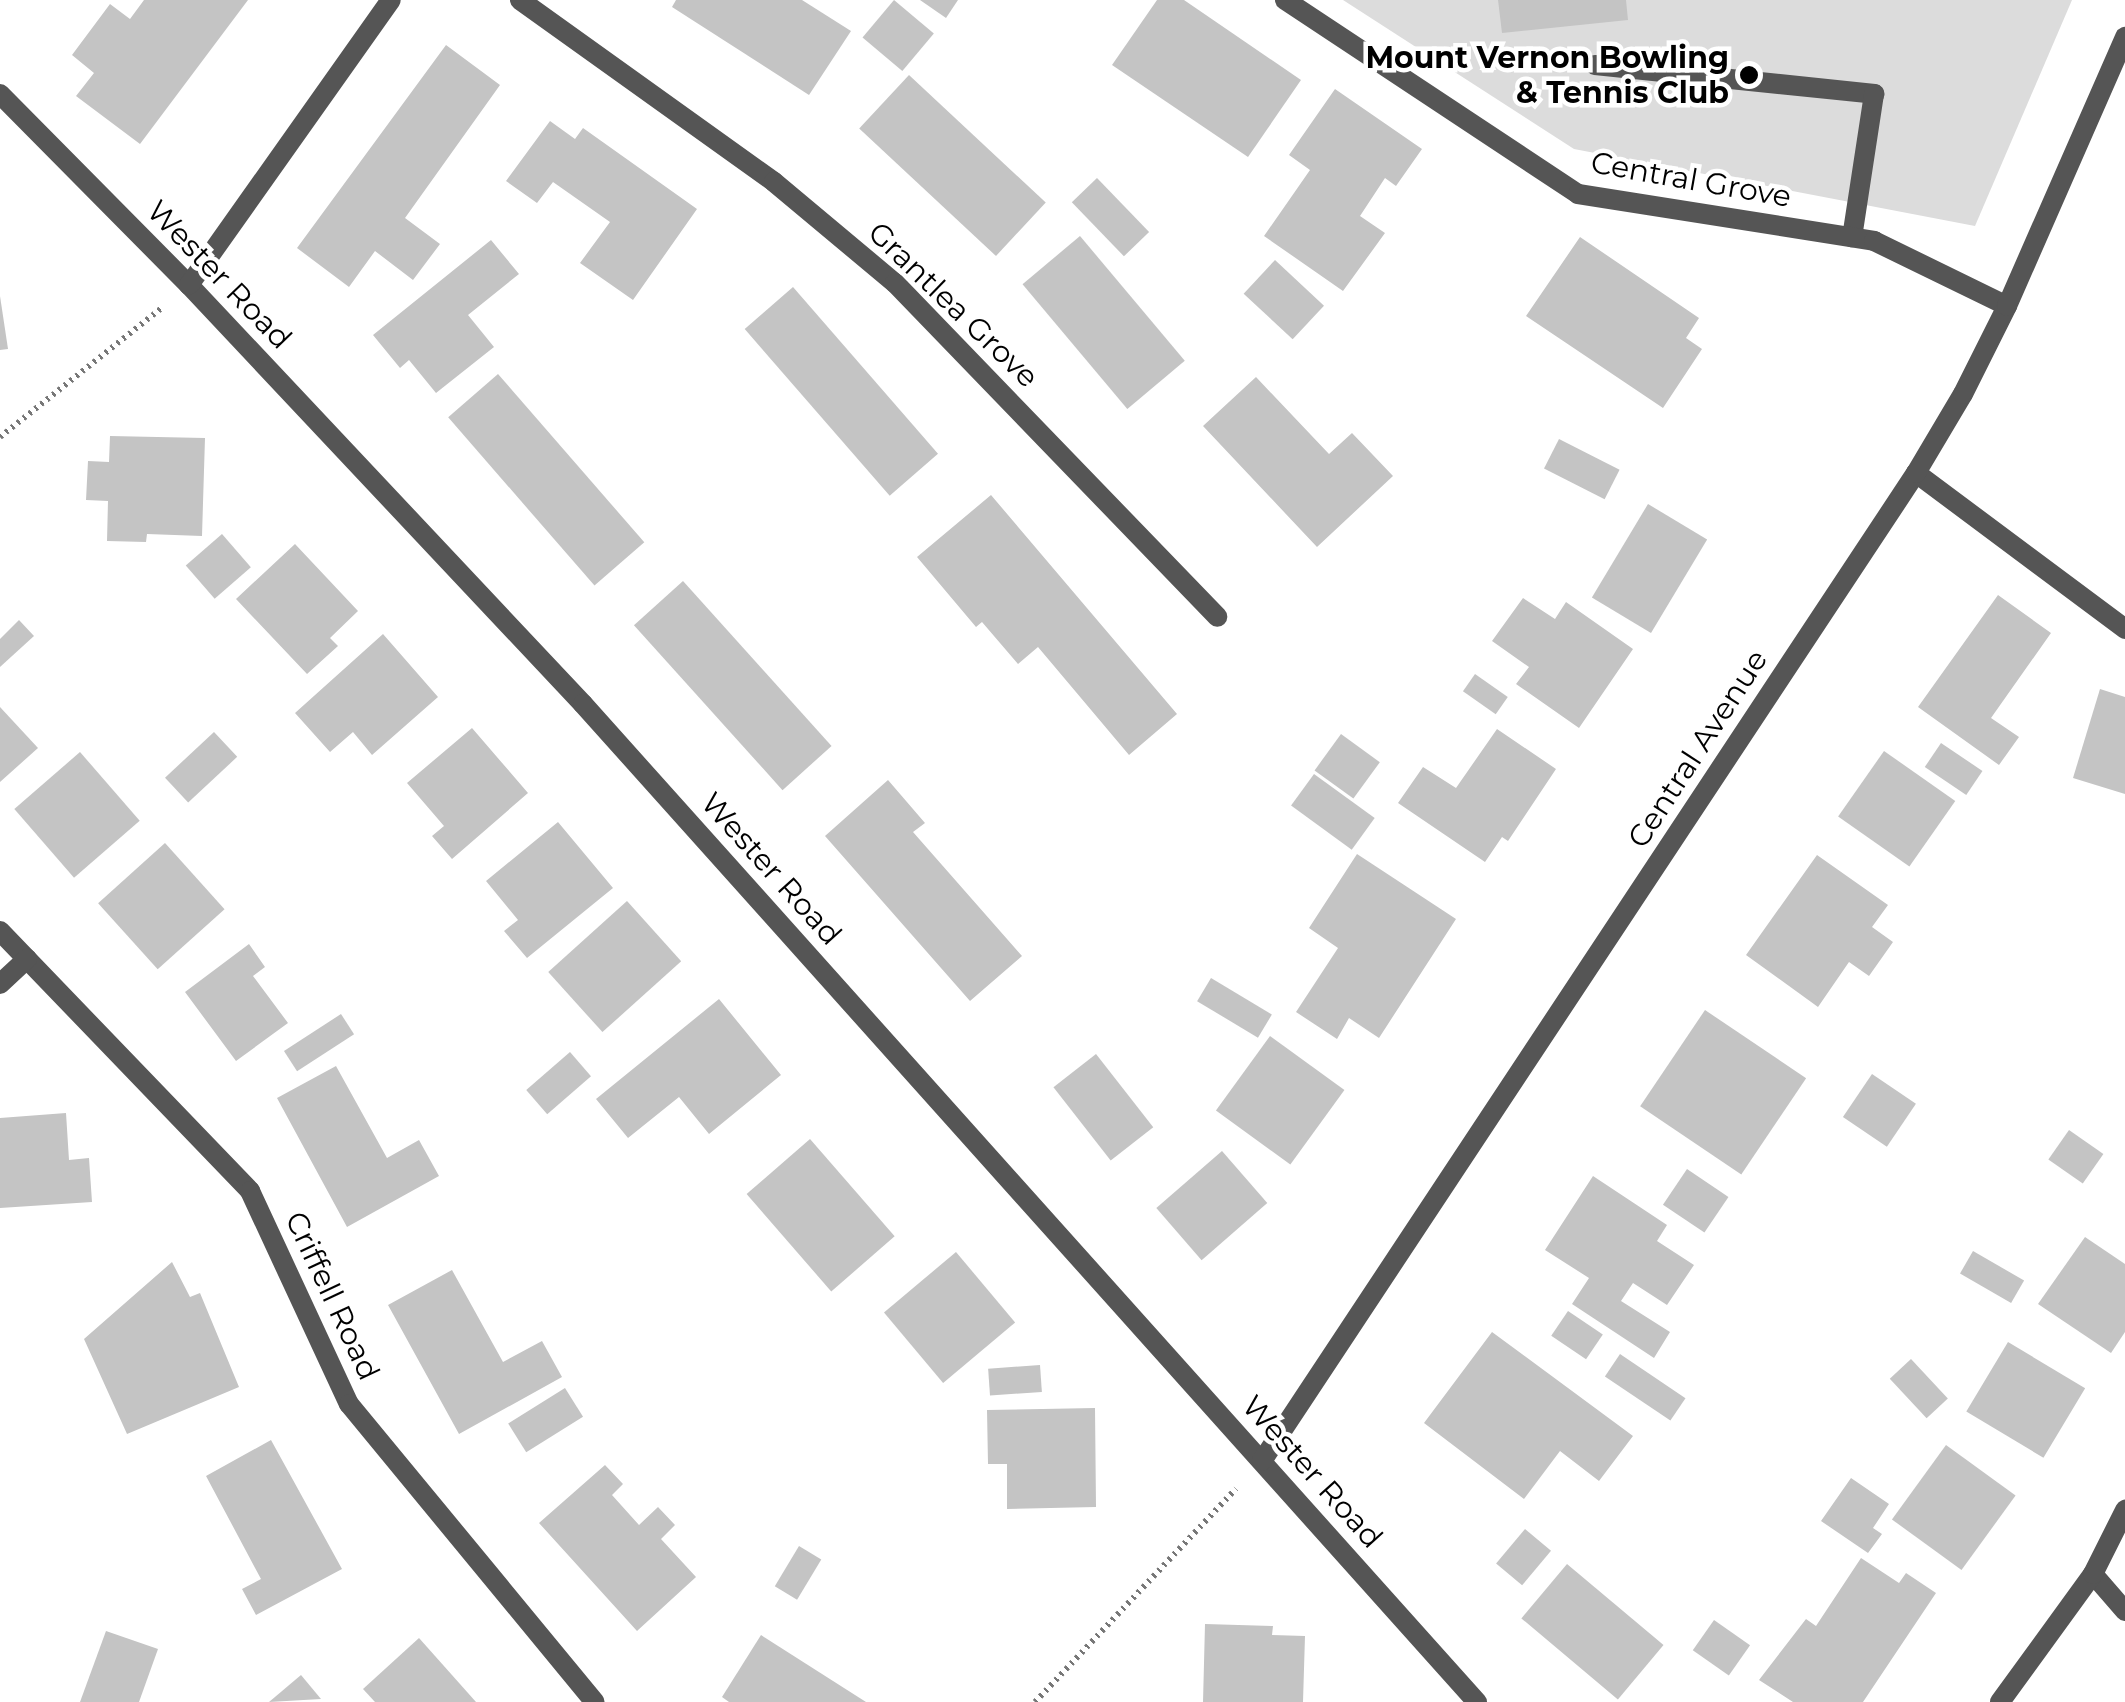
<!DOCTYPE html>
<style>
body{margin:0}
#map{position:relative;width:2125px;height:1702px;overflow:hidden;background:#fff;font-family:Montserrat,sans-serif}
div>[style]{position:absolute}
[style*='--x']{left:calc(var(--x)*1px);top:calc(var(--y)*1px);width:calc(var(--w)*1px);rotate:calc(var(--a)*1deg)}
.green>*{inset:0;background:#dcdcdc}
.building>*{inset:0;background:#c4c4c4;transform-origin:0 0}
.path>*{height:6px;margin-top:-3px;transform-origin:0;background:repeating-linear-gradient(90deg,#777 0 2.5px,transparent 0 7.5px)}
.service>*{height:20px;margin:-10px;padding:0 10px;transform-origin:10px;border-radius:10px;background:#555}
.minor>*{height:20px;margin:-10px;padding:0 10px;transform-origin:10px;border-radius:10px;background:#555}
.dots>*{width:28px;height:28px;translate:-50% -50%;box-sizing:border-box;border:5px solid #fff;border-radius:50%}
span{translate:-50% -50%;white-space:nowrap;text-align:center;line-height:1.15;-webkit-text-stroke:9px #fff;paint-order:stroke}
.poi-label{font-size:30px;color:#000;font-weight:700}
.right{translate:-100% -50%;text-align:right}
.street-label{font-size:30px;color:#000}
</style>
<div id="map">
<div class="green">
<i style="clip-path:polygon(1343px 0,2072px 0,1975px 226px,1574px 149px)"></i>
</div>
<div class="building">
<i style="clip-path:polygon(144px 0,248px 0,140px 144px,76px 96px,94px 73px,72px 55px,110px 4px,130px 19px)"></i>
<i style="clip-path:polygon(676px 0,802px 0,851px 31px,809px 95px,672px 7px)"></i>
<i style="left:894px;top:0;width:52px;height:49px;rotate:40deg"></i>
<i style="clip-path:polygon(920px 0,958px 0,946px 18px)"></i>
<i style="clip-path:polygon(1157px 0,1184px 0,1301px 80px,1248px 157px,1112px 65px)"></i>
<i style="clip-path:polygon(1498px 0,1626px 0,1628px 20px,1502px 33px)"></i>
<i style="clip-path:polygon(446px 45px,500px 85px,405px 218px,440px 244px,413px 280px,375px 251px,349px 287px,297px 248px)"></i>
<i style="left:909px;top:75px;width:187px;height:73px;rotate:43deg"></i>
<i style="clip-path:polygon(1335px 89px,1422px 149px,1396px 186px,1385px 178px,1360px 216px,1385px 233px,1343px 291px,1264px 236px,1310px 170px,1289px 155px)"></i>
<i style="clip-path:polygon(550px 121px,575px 139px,583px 128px,697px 209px,633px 300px,580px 263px,610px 222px,553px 182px,537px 203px,506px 181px)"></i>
<i style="left:1097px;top:178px;width:75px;height:35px;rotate:46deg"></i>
<i style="left:1080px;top:236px;width:163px;height:75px;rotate:50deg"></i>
<i style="clip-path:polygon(1580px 237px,1699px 318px,1686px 338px,1702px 349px,1663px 408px,1526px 316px)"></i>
<i style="clip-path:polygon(491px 240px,519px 274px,468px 315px,494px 347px,436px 393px,409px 360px,400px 368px,373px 335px)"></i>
<i style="left:1275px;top:260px;width:67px;height:46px;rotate:43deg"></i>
<i style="left:793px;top:287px;width:221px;height:64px;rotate:49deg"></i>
<i style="clip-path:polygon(0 296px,8px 349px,0 350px)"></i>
<i style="left:498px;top:374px;width:223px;height:66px;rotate:49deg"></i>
<i style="clip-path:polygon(1256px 377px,1329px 454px,1352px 433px,1393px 476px,1317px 547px,1203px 426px)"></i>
<i style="clip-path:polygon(110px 436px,205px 438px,202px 536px,147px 534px,146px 542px,107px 541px,108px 501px,86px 500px,88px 461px,109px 462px)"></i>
<i style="left:1559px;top:439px;width:68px;height:33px;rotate:27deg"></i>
<i style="clip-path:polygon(991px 495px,1177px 714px,1129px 755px,1038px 647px,1018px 664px,982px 622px,976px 627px,917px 557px)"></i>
<i style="left:1648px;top:504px;width:69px;height:109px;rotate:31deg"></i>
<i style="left:222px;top:534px;width:44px;height:48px;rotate:49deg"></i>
<i style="clip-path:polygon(295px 544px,358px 611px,330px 638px,338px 646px,307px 674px,236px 599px)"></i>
<i style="left:683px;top:581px;width:222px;height:66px;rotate:48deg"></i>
<i style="clip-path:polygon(1998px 595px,2051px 633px,1991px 718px,2019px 737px,1999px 765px,1918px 707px)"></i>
<i style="clip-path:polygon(1523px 598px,1555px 619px,1566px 602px,1633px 649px,1579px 728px,1516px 684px,1529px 667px,1492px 641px)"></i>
<i style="clip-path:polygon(19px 620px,34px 636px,0 667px,0 639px)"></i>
<i style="clip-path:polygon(383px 634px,438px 697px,372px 755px,353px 732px,330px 752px,295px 713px)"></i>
<i style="left:1475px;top:674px;width:40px;height:21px;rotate:35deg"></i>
<i style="clip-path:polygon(2100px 689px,2125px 697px,2125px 794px,2073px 778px)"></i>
<i style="clip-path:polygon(0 707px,38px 748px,0 782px)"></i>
<i style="clip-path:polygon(472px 728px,528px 793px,452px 859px,432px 836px,444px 826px,407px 783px)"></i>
<i style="clip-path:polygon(1497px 729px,1556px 769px,1508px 841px,1502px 837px,1485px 862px,1398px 803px,1423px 767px,1456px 788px)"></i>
<i style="left:214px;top:732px;width:34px;height:67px;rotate:47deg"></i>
<i style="left:1341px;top:734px;width:48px;height:45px;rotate:36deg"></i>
<i style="left:1941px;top:743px;width:50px;height:29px;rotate:34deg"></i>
<i style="left:1884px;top:751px;width:87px;height:80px;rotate:35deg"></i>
<i style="left:80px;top:752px;width:91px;height:87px;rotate:49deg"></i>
<i style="left:1314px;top:774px;width:75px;height:39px;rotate:36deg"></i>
<i style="clip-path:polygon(888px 780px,925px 823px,913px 832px,1022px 956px,970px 1001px,825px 836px)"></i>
<i style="clip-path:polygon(558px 822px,613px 888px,527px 958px,504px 931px,518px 920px,486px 881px)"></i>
<i style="left:165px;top:843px;width:89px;height:90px;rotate:48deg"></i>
<i style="clip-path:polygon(1357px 854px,1456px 919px,1379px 1038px,1349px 1018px,1337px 1039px,1296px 1012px,1338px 948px,1309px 928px)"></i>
<i style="clip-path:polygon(1817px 855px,1888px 905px,1872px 927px,1893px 942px,1869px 976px,1849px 962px,1818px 1007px,1746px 955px)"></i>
<i style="left:627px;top:901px;width:81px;height:106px;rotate:48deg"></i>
<i style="clip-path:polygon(249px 944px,265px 967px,253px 976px,288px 1023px,236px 1061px,185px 992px)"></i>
<i style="left:1211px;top:978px;width:71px;height:27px;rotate:31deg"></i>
<i style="clip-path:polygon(719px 999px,781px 1075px,709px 1134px,679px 1097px,628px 1138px,596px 1099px)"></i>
<i style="left:1705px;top:1010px;width:122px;height:116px;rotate:34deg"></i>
<i style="left:341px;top:1014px;width:24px;height:68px;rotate:57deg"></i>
<i style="left:1270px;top:1036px;width:92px;height:92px;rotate:36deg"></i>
<i style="left:570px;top:1052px;width:32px;height:58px;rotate:49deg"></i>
<i style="left:1096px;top:1054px;width:93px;height:54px;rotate:52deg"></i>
<i style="clip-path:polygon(336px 1066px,387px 1158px,419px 1140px,439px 1176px,347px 1227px,277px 1098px)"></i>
<i style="left:1872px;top:1074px;width:53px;height:52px;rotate:34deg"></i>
<i style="clip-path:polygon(66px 1113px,69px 1160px,89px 1158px,92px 1202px,0 1208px,0 1118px)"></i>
<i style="left:2069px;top:1130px;width:42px;height:36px;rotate:35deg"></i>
<i style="left:810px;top:1139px;width:129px;height:84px;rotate:49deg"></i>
<i style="left:1222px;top:1151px;width:69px;height:87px;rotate:49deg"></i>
<i style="left:1687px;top:1169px;width:50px;height:43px;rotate:34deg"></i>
<i style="clip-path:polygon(1593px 1176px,1667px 1225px,1657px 1241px,1694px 1265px,1667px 1305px,1633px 1283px,1621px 1301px,1670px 1332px,1654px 1358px,1572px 1304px,1589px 1278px,1545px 1250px)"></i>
<i style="clip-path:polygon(2085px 1237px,2125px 1264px,2125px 1332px,2111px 1353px,2038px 1304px)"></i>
<i style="left:1973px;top:1251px;width:59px;height:26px;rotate:30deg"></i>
<i style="left:956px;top:1252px;width:92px;height:94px;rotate:50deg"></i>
<i style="clip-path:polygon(172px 1262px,190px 1297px,200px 1293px,239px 1387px,127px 1434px,84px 1339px)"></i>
<i style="clip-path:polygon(452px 1270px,503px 1362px,542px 1341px,562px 1377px,459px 1434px,388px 1305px)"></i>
<i style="left:1568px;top:1311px;width:42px;height:30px;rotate:34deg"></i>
<i style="clip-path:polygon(1492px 1332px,1633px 1436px,1599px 1481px,1560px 1451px,1524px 1499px,1424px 1423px)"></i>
<i style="left:2008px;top:1342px;width:90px;height:81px;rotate:31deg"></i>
<i style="left:1620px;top:1354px;width:79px;height:27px;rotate:34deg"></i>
<i style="left:1911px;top:1359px;width:54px;height:29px;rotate:47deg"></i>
<i style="left:1040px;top:1365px;width:27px;height:52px;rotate:86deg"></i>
<i style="left:565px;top:1388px;width:34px;height:67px;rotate:58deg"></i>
<i style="clip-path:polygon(1095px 1408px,1096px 1507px,1007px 1509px,1007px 1464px,988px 1464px,987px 1410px)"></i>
<i style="clip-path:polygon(271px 1440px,342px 1569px,256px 1615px,242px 1589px,261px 1579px,206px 1476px)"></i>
<i style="left:1946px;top:1445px;width:86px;height:92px;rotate:36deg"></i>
<i style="clip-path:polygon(605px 1465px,623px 1484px,612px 1495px,639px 1525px,658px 1507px,675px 1525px,661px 1539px,696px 1577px,637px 1631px,539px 1523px)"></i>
<i style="clip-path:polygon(1851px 1478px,1889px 1504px,1873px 1528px,1882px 1534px,1868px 1553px,1821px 1521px)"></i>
<i style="left:1525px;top:1529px;width:34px;height:45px;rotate:40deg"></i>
<i style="left:799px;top:1546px;width:26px;height:47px;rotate:31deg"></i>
<i style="clip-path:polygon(1861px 1558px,1899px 1583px,1906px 1573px,1936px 1593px,1863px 1702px,1793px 1702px,1759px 1680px,1806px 1619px,1816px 1626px)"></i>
<i style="left:1567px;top:1564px;width:126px;height:71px;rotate:40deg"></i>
<i style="left:1714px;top:1620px;width:44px;height:37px;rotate:35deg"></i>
<i style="clip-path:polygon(1205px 1624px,1273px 1626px,1272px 1635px,1305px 1636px,1303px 1702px,1203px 1702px)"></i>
<i style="clip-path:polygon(106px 1631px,158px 1649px,139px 1702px,80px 1702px)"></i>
<i style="clip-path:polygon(761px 1635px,866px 1702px,729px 1702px,722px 1697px)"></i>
<i style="clip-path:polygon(419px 1638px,476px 1702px,375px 1702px,363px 1689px)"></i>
<i style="clip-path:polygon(301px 1675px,321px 1699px,269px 1702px)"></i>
</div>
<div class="path">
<i style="--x:0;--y:437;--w:208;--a:-38.6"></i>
<i style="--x:1035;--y:1702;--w:293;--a:-46.7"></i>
</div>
<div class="service">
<i style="--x:1595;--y:65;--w:281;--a:5.9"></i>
<i style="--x:1874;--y:94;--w:145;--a:98.7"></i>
</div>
<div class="minor">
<i style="--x:520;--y:0;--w:312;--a:35.6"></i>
<i style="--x:774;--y:182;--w:158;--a:39.9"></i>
<i style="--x:895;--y:283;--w:464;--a:46"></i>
<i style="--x:1285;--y:0;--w:351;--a:33.5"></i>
<i style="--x:1578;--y:194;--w:300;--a:9"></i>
<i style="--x:1874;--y:241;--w:148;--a:26"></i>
<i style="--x:0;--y:94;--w:269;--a:45.3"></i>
<i style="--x:189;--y:285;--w:575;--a:46.76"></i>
<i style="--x:583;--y:704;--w:1340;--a:48.15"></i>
<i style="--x:189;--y:285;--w:349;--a:-54.7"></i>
<i style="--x:1916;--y:473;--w:261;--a:36.7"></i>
<i style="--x:0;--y:931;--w:361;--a:46.1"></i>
<i style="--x:250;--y:1191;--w:235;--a:65.1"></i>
<i style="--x:349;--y:1404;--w:386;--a:50.5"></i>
<i style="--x:0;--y:984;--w:37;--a:-43"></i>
<i style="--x:1262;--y:1461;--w:1185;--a:-56.5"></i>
<i style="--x:1916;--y:473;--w:92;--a:-59.3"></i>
<i style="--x:1963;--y:394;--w:98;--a:-63.4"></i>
<i style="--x:2007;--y:306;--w:294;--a:-66.3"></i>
<i style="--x:2093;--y:1574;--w:49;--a:49.1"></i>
<i style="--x:2000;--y:1702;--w:158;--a:-54"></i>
<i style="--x:2093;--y:1574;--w:72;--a:-63.4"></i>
</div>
<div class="dots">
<i style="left:1749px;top:75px;background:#000"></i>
</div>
<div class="poi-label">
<span class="right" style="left:1729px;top:75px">Mount Vernon Bowling<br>&amp; Tennis Club</span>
</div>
<div class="street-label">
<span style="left:1691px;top:180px;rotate:10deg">Central Grove</span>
<span style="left:219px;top:275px;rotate:46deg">Wester Road</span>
<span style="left:953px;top:305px;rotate:44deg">Grantlea Grove</span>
<span style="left:1698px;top:749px;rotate:-57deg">Central Avenue</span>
<span style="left:771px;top:869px;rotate:48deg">Wester Road</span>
<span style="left:332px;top:1296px;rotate:65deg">Criffell Road</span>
<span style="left:1312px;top:1472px;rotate:48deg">Wester Road</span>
</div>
</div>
